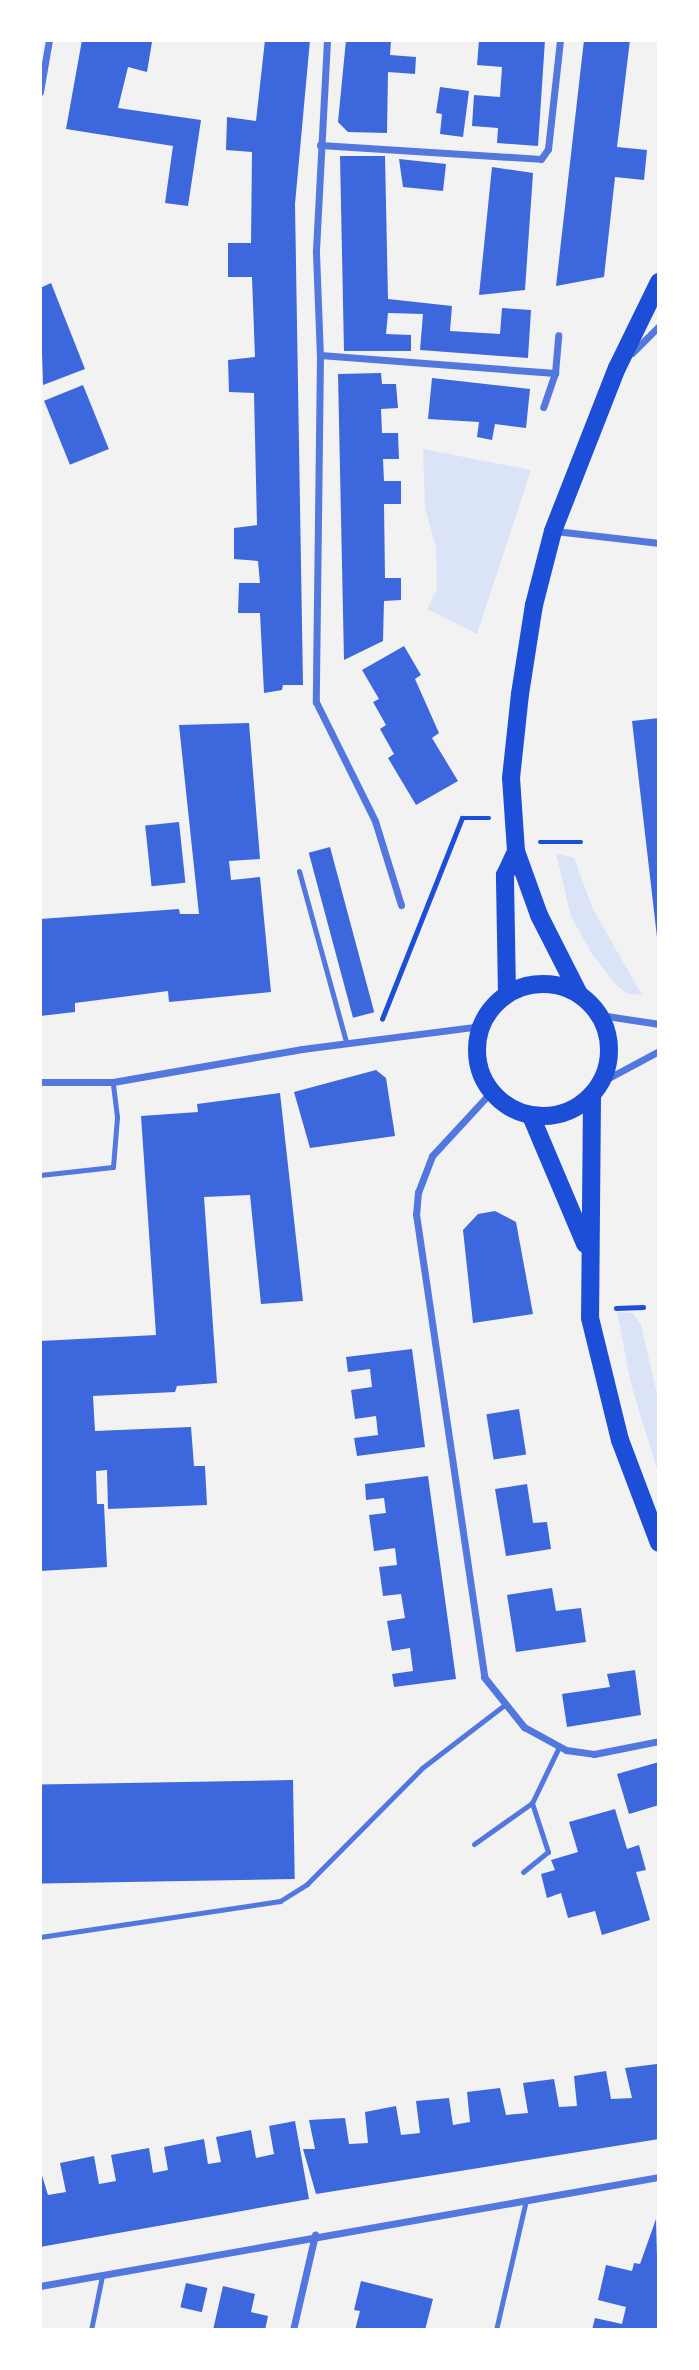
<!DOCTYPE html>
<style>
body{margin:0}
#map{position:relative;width:699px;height:2370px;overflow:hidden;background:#f2f2f2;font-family:Manrope,sans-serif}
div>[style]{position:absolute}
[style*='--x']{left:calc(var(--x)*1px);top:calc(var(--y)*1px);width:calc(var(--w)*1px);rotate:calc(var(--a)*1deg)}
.green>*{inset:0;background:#dbe4f7}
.building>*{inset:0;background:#3d67dc;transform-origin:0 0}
.path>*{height:4.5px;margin:-2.25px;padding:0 2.25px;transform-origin:2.25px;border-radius:2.25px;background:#1d4ed8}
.service>*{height:5px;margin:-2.5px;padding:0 2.5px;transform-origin:2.5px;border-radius:2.5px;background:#5277de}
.minor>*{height:7px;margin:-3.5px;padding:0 3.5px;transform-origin:3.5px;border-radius:3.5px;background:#5277de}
.primary>*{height:18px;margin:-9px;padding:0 9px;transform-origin:9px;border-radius:9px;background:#1d4ed8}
.primary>.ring{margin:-9px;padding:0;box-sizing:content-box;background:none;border:18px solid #1d4ed8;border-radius:50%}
span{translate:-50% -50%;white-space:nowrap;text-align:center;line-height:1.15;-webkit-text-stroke:6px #fff;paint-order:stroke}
.frame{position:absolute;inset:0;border:42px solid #fff;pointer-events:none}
</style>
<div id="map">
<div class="green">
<i style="clip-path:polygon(423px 449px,531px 470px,477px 634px,427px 609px,437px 589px,436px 547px,425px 508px)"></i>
<i style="clip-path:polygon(556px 853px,574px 858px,593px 909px,642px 995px,628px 994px,617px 986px,592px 954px,571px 917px)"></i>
<i style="clip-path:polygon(617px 1312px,633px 1313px,641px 1325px,659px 1402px,659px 1476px,631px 1384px)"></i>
</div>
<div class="building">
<i style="clip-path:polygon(82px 40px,152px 42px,147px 72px,128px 67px,118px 108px,201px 120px,188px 206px,165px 203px,173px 146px,66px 129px)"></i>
<i style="clip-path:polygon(265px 40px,310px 40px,295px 204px,303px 685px,283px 685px,282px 690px,264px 693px,260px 613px,238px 613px,239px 583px,260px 583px,258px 561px,234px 559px,234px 528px,257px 525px,254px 393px,229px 392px,228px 360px,255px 357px,252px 277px,228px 277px,228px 243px,251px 243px,252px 152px,226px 150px,227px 117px,256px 121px)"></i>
<i style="clip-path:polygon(346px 40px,391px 40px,390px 55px,416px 57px,415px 74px,388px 72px,387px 133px,348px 132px,338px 122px)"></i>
<i style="clip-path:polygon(479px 40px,545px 40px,538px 146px,497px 143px,498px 128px,472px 126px,474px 95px,500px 97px,502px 67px,477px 65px)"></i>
<i style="clip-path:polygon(584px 40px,630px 40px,617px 147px,647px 150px,644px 180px,615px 177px,604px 277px,556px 286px)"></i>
<i style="clip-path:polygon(440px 87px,469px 91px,463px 137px,440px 134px,442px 114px,436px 113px)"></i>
<i style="clip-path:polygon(340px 156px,385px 156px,388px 299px,452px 306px,450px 331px,500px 334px,502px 308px,531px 310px,528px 358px,420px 350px,423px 314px,388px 313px,386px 334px,411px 335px,411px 351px,344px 351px)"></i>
<i style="clip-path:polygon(399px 159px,446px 164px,443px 191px,403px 187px)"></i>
<i style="clip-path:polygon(492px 167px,533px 173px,525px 290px,479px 295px)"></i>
<i style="clip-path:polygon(51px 283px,85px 369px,43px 385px,40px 288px)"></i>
<i style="clip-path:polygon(381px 373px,382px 384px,396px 384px,398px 408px,381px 409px,382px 433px,398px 433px,399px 459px,383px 459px,384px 481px,401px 481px,401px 504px,384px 504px,385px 578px,401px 578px,401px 600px,384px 601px,383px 641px,344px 660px,338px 374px)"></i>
<i style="clip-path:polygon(432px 378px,530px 389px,526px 428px,495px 424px,492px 440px,477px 437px,479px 422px,428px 419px)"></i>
<i style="left:83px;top:385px;width:69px;height:42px;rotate:68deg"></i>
<i style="clip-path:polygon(404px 646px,421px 675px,415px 679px,439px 733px,432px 738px,458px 781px,416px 805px,388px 758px,394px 754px,380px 729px,386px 725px,373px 702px,379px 699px,362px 670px)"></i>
<i style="clip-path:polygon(659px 718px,659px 937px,657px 937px,632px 721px)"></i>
<i style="clip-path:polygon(249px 723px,260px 859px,229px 861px,231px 880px,260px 877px,271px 992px,169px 1002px,168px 991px,75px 1003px,75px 1012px,40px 1016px,40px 919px,179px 909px,180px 914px,199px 914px,179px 725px)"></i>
<i style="left:179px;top:822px;width:61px;height:34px;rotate:84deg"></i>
<i style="left:330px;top:847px;width:171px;height:22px;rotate:75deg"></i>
<i style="clip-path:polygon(376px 1070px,386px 1078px,395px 1136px,310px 1148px,294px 1092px)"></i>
<i style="clip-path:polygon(280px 1093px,303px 1301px,261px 1304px,250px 1195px,204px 1197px,217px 1383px,177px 1386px,175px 1392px,93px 1396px,95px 1431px,191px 1427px,194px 1466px,205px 1466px,207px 1505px,108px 1509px,107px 1470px,96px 1471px,97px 1504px,104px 1504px,107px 1567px,40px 1571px,40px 1341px,156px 1335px,141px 1116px,198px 1112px,197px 1104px)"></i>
<i style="clip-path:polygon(495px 1211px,516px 1222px,533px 1314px,473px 1323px,463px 1230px,478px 1214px)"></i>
<i style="clip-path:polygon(412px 1349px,425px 1447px,357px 1456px,354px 1438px,378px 1435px,376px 1416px,355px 1419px,351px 1390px,372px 1387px,370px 1369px,348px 1372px,346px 1357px)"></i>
<i style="left:519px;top:1409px;width:46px;height:33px;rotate:81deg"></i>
<i style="clip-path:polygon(428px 1476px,456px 1679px,394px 1687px,392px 1674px,413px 1671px,410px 1648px,392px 1651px,387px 1621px,405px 1618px,401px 1594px,383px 1596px,379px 1567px,397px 1565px,395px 1548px,374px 1551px,369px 1515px,386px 1513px,384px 1498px,366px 1500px,365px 1484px)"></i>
<i style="clip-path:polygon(527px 1484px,533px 1523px,547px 1522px,551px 1549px,506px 1556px,495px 1489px)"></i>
<i style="clip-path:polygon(552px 1588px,556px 1611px,581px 1608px,586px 1642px,516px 1652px,507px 1595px)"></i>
<i style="clip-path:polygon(635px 1670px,641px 1715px,567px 1727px,562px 1694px,610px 1687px,607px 1674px)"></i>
<i style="clip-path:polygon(659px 1762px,659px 1805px,629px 1814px,617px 1774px)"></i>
<i style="left:293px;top:1780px;width:99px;height:253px;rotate:89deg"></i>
<i style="clip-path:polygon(615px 1809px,627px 1849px,639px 1845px,646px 1870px,636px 1872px,650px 1920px,602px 1935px,595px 1911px,568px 1918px,561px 1893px,547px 1898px,541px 1874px,555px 1870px,551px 1860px,578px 1852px,569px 1822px)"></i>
<i style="clip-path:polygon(657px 2064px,659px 2139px,316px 2194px,303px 2149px,315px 2149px,309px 2120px,345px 2118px,349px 2144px,368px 2143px,365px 2112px,396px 2106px,401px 2135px,420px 2133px,416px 2101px,449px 2098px,453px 2125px,470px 2122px,467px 2092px,500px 2088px,506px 2115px,528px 2113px,523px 2083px,554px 2079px,559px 2107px,577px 2106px,574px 2076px,606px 2071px,611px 2099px,632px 2098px,625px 2068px)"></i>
<i style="clip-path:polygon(295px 2121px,309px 2199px,40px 2247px,40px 2169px,48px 2195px,66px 2192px,60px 2163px,94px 2156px,99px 2184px,116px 2181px,111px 2155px,149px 2148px,153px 2173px,168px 2170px,164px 2147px,204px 2139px,208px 2164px,221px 2162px,216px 2137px,251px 2130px,256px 2158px,274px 2154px,269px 2126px)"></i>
<i style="clip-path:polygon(656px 2219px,659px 2330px,592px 2330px,595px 2318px,622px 2324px,626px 2307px,598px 2300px,606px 2265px,632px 2271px,634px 2263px,640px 2264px)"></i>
<i style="clip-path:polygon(361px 2281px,433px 2299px,425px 2330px,355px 2330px,360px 2311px,354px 2310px)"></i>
<i style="left:186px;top:2283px;width:22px;height:25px;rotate:13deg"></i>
<i style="clip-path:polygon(223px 2286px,255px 2294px,251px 2312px,268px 2316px,265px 2330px,213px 2330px)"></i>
</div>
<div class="path">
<i style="--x:540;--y:842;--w:41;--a:0"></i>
<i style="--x:382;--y:1019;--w:216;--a:-68.3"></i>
<i style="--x:462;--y:818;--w:27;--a:0"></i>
<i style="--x:616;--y:1308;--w:27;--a:-2"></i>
</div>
<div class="service">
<i style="--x:299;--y:871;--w:177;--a:74.6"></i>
<i style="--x:40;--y:1175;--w:73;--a:-6.3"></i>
<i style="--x:113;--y:1167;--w:50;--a:-85.4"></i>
<i style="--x:117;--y:1117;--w:35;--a:-97"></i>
<i style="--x:474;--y:1844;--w:71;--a:-35.3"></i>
<i style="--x:532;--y:1803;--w:62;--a:-64.3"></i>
<i style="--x:523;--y:1872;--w:32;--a:-39"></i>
<i style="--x:548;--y:1852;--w:52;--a:-108.1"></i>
<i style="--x:40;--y:1937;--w:243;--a:-8.5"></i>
<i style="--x:280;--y:1901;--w:32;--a:-32"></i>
<i style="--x:307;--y:1884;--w:163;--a:-45.2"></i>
<i style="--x:422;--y:1768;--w:102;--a:-37.4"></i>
<i style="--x:91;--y:2330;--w:55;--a:-78.5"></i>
<i style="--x:496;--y:2330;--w:133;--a:-77"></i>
</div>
<div class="minor">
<i style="--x:327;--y:40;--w:213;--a:93"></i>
<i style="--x:316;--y:253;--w:102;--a:87.8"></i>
<i style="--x:320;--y:355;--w:347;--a:90.7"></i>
<i style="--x:316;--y:702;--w:133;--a:63.6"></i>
<i style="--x:375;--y:821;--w:88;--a:72.8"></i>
<i style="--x:40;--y:92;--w:53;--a:-80.2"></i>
<i style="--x:320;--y:145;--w:221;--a:3.6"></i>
<i style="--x:541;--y:159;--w:12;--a:-55"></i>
<i style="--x:548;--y:149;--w:110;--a:-83.7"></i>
<i style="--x:632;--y:353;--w:38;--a:-45"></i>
<i style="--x:320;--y:355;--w:236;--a:4.4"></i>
<i style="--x:555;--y:373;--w:36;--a:109"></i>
<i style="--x:555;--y:373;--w:38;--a:-85"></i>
<i style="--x:555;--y:531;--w:105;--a:6.6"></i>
<i style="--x:600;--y:1015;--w:60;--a:8.7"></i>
<i style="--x:603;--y:1081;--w:64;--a:-28.2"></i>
<i style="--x:40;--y:1082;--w:73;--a:0"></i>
<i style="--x:113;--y:1082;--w:192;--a:-9.9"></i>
<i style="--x:302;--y:1049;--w:180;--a:-7.3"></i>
<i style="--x:491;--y:1092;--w:87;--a:132.7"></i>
<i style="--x:432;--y:1156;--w:39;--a:111"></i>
<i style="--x:418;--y:1192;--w:22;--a:95"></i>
<i style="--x:416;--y:1214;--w:468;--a:81.6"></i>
<i style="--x:484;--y:1677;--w:64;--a:51.3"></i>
<i style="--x:524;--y:1727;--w:48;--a:28.7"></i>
<i style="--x:566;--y:1750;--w:28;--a:8"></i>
<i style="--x:594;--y:1754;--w:66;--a:-11.3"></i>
<i style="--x:40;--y:2286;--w:629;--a:-9.99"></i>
<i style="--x:293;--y:2330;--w:98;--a:-77"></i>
</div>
<div class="primary">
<i class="ring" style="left:477px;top:984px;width:114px;height:114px"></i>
<i style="--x:507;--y:994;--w:119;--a:-91"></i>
<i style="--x:505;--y:875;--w:26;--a:-65"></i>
<i style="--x:579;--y:994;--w:89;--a:-116.9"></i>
<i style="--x:539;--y:915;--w:68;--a:-109.8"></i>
<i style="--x:516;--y:851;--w:73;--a:-93.9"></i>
<i style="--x:511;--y:778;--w:84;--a:-83.9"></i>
<i style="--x:520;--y:694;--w:90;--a:-81.1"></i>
<i style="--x:534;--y:605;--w:76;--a:-75.6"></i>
<i style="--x:553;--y:531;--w:175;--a:-68.6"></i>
<i style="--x:617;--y:368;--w:96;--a:-64"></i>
<i style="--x:592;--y:1096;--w:222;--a:90.5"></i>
<i style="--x:590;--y:1318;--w:126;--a:76.2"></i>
<i style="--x:620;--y:1440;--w:110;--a:69.3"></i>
<i style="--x:531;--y:1116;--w:139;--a:67.1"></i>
</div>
<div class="frame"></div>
</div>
